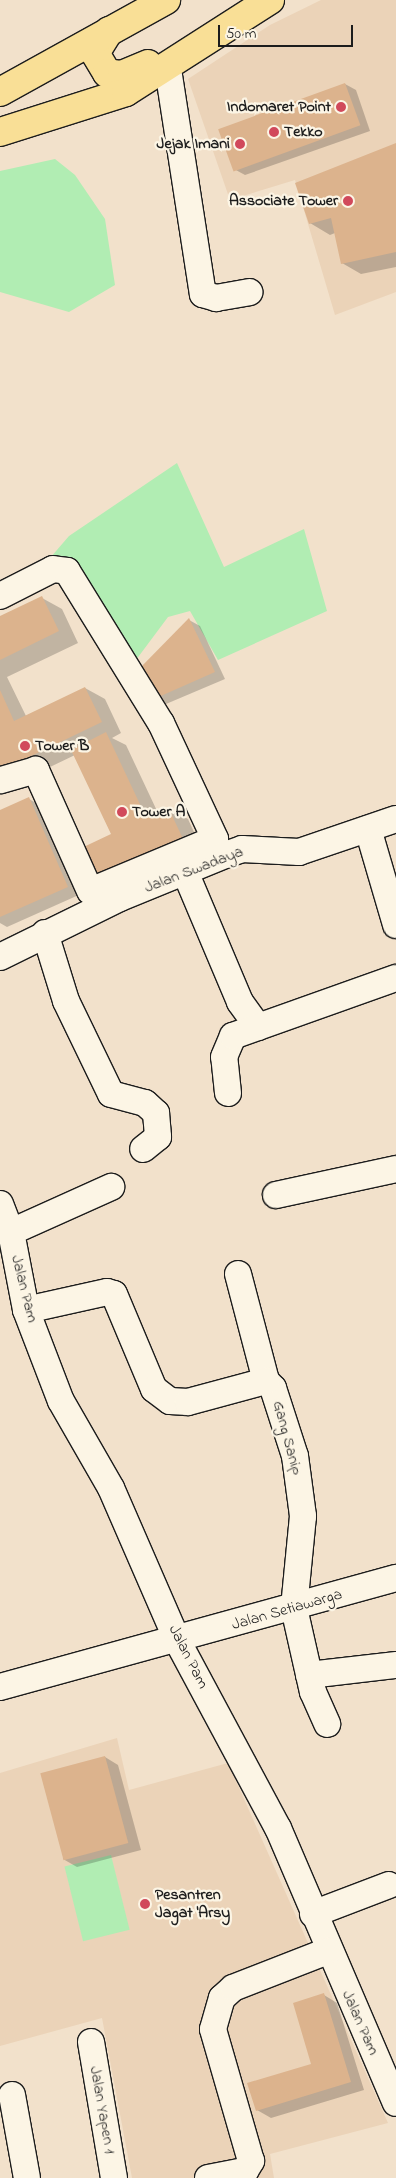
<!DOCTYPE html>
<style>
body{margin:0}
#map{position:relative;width:396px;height:2178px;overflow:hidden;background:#f2e1cb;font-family:"Indie Flower",sans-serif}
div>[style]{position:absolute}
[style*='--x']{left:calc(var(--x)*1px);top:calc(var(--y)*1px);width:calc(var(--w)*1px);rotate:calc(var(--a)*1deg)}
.built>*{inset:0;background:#ebd3b8}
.green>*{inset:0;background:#b1edb3;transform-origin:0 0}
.shadow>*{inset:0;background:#0003}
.building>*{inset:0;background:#dcb38d;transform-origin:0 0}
.roads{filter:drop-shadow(1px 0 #1c1c1c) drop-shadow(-1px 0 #1c1c1c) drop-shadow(0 1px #1c1c1c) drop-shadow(0 -1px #1c1c1c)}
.minor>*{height:26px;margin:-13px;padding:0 13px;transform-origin:13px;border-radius:13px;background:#fcf5e5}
.major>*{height:28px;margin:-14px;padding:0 14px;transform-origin:14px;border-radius:14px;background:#f9df96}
.dots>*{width:14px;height:14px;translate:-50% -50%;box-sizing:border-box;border:2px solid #fcf5e5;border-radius:50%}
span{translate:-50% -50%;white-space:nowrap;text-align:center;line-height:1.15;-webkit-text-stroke:4.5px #fcf5e5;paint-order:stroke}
.poi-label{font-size:16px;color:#1c1c1c;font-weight:700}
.right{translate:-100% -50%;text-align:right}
.left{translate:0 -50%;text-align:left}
.street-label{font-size:16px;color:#1c1c1c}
.scale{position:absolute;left:218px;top:25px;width:135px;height:22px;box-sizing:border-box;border:2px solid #1c1c1c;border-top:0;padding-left:6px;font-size:15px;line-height:18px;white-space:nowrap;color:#1c1c1c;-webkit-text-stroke:4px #fcf5e5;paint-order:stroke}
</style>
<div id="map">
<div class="built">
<i style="clip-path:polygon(321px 0,396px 0,396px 292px,335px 315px,295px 180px,230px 200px,188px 79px,270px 25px)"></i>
<i style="clip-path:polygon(117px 1738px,129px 1790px,228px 1763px,388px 2123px,270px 2154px,274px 2178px,132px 2178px,102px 2018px,0 2046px,0 1773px)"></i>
</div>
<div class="green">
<i style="clip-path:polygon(55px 159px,75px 175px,105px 219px,115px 285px,69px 312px,0 292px,0 171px)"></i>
<i style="clip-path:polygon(177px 463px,224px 567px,304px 529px,327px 611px,218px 660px,190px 611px,168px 617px,127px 672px,44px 565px,69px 536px)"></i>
<i style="left:111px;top:1855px;width:77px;height:48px;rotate:76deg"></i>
</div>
<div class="shadow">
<i style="clip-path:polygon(345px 84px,356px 90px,370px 131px,245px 175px,234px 169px)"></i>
<i style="clip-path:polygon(396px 144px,396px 267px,361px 274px,342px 263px,335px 233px,330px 235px,310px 223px)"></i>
<i style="clip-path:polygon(42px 598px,62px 609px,78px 643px,7px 677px,26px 716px,85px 688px,105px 699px,121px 733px,112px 738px,126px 745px,158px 813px,168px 808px,188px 819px,204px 854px,112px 835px,75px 755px,0 791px,0 618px)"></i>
<i style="clip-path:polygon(189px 620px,200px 626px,225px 679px,166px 704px,155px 698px)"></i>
<i style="clip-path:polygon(29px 799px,43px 807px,81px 894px,7px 927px,0 923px,0 812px)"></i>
<i style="clip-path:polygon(105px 1757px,118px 1765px,141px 1850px,77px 1867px,63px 1859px)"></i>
<i style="clip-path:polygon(324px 1995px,337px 2003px,364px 2090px,271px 2118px,257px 2110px,312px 2064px)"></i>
</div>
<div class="building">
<i style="left:345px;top:83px;width:45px;height:135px;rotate:70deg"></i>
<i style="clip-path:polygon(396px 143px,396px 252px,341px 264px,331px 218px,309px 224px,295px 183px)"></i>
<i style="clip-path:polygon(42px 596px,59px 631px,0 660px,0 616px)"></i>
<i style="clip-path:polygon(189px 618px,215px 672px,154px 699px,139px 669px)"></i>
<i style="clip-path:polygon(85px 687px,102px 722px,0 771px,0 690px,14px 721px)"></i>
<i style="clip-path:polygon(106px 732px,146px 817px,168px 807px,185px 843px,90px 888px,73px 852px,111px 834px,71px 750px)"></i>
<i style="clip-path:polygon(29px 797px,68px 887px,0 917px,0 810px)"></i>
<i style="left:105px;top:1756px;width:90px;height:67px;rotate:75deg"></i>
<i style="clip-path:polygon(324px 1993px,351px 2082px,256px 2111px,247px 2083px,311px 2064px,293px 2003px)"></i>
</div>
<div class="roads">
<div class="minor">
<i style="--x:168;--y:69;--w:228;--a:81.2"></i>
<i style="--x:203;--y:294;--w:14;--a:17"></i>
<i style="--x:216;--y:298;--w:34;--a:-10"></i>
<i style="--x:0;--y:596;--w:59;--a:-27"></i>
<i style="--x:53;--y:569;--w:14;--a:8"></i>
<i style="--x:67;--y:571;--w:179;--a:58.3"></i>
<i style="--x:161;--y:723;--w:128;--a:65"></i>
<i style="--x:215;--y:839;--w:135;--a:157.4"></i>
<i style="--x:90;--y:891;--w:133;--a:-114.1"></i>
<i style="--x:36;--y:770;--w:37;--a:164"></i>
<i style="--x:368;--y:829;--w:100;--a:73.7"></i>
<i style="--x:186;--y:874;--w:139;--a:67.1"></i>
<i style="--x:240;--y:1002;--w:31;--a:54"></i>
<i style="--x:45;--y:933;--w:71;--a:72.8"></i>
<i style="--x:66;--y:1001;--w:103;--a:64.2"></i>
<i style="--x:111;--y:1094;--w:35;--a:15"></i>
<i style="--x:145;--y:1103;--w:15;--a:42"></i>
<i style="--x:156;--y:1113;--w:24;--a:85"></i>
<i style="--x:158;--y:1137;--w:19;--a:141"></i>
<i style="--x:0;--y:957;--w:134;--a:-26.2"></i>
<i style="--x:120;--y:898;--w:113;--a:-22.3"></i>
<i style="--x:225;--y:855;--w:18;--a:-19"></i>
<i style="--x:242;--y:849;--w:57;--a:3"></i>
<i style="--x:299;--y:852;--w:102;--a:-18.8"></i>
<i style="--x:228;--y:1093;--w:36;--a:-96"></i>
<i style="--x:224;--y:1057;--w:23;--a:-67"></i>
<i style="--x:233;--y:1036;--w:173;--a:-19.6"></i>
<i style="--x:276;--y:1195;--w:123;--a:-12.2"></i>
<i style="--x:0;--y:1204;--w:30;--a:69"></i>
<i style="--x:11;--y:1232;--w:79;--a:79.1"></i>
<i style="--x:26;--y:1310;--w:97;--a:69"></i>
<i style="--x:61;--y:1401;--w:100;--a:60.1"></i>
<i style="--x:111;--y:1488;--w:166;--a:66.5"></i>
<i style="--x:177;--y:1640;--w:213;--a:61.8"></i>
<i style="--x:278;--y:1828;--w:299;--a:66.8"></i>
<i style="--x:11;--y:1232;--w:110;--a:-24.2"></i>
<i style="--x:238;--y:1274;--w:111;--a:75.3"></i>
<i style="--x:266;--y:1381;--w:10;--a:45"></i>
<i style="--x:273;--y:1388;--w:71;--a:72.1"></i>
<i style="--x:295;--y:1456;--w:61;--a:82.4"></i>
<i style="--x:303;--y:1516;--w:92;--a:95.6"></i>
<i style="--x:294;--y:1608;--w:86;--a:77.3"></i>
<i style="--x:313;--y:1692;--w:35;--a:66"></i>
<i style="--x:26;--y:1310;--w:83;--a:-12.5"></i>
<i style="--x:107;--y:1292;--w:7;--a:16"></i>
<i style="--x:114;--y:1294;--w:103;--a:67.2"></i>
<i style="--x:154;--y:1389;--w:20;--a:37"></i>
<i style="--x:170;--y:1401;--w:18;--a:3"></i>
<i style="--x:188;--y:1402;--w:81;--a:-15.1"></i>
<i style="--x:309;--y:1675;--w:88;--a:-6.6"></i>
<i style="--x:0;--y:1687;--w:411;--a:-15.4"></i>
<i style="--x:313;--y:1914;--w:81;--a:-20.9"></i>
<i style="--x:91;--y:2042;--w:138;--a:80.4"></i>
<i style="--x:12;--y:2095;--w:84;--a:79.8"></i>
<i style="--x:208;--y:2178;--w:38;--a:-11"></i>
<i style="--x:245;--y:2171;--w:12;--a:-59"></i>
<i style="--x:251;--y:2161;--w:137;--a:-106.1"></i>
<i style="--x:213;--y:2029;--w:32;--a:-74"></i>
<i style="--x:222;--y:1998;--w:15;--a:-42"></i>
<i style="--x:233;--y:1988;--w:102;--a:-21.3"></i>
</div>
<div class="major">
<i style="--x:109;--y:31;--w:26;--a:122"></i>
<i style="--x:95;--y:53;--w:23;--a:59"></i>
<i style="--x:107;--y:73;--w:15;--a:8"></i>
<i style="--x:122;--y:75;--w:28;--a:-23"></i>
<i style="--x:0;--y:92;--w:190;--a:-29"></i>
<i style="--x:0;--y:132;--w:132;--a:-17.6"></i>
<i style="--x:126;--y:92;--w:171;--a:-32.6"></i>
</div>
</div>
<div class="dots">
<i style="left:341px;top:107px;background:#d1495b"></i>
<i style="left:274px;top:132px;background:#d1495b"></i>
<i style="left:240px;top:144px;background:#d1495b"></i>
<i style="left:348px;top:201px;background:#d1495b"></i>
<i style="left:25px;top:746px;background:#d1495b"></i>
<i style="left:122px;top:812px;background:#d1495b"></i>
<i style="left:145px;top:1904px;background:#d1495b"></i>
</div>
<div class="poi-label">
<span class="right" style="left:331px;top:107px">Indomaret Point</span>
<span class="left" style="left:284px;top:132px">Tekko</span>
<span class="right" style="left:230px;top:144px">Jejak Imani</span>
<span class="right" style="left:338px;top:201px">Associate Tower</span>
<span class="left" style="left:35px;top:746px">Tower B</span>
<span class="left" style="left:132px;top:812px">Tower A</span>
<span class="left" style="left:155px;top:1904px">Pesantren<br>Jagat 'Arsy</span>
</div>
<div class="street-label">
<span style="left:194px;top:870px;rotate:-21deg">Jalan Swadaya</span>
<span style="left:24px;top:1289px;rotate:76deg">Jalan Pam</span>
<span style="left:287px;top:1438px;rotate:75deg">Gang Sanip</span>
<span style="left:287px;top:1610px;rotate:-16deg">Jalan Setiawarga</span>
<span style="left:188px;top:1657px;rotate:63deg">Jalan Pam</span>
<span style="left:360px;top:2023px;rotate:66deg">Jalan Pam</span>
<span style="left:102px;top:2110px;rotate:80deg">Jalan Yapen 1</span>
</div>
<div class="scale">50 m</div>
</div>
